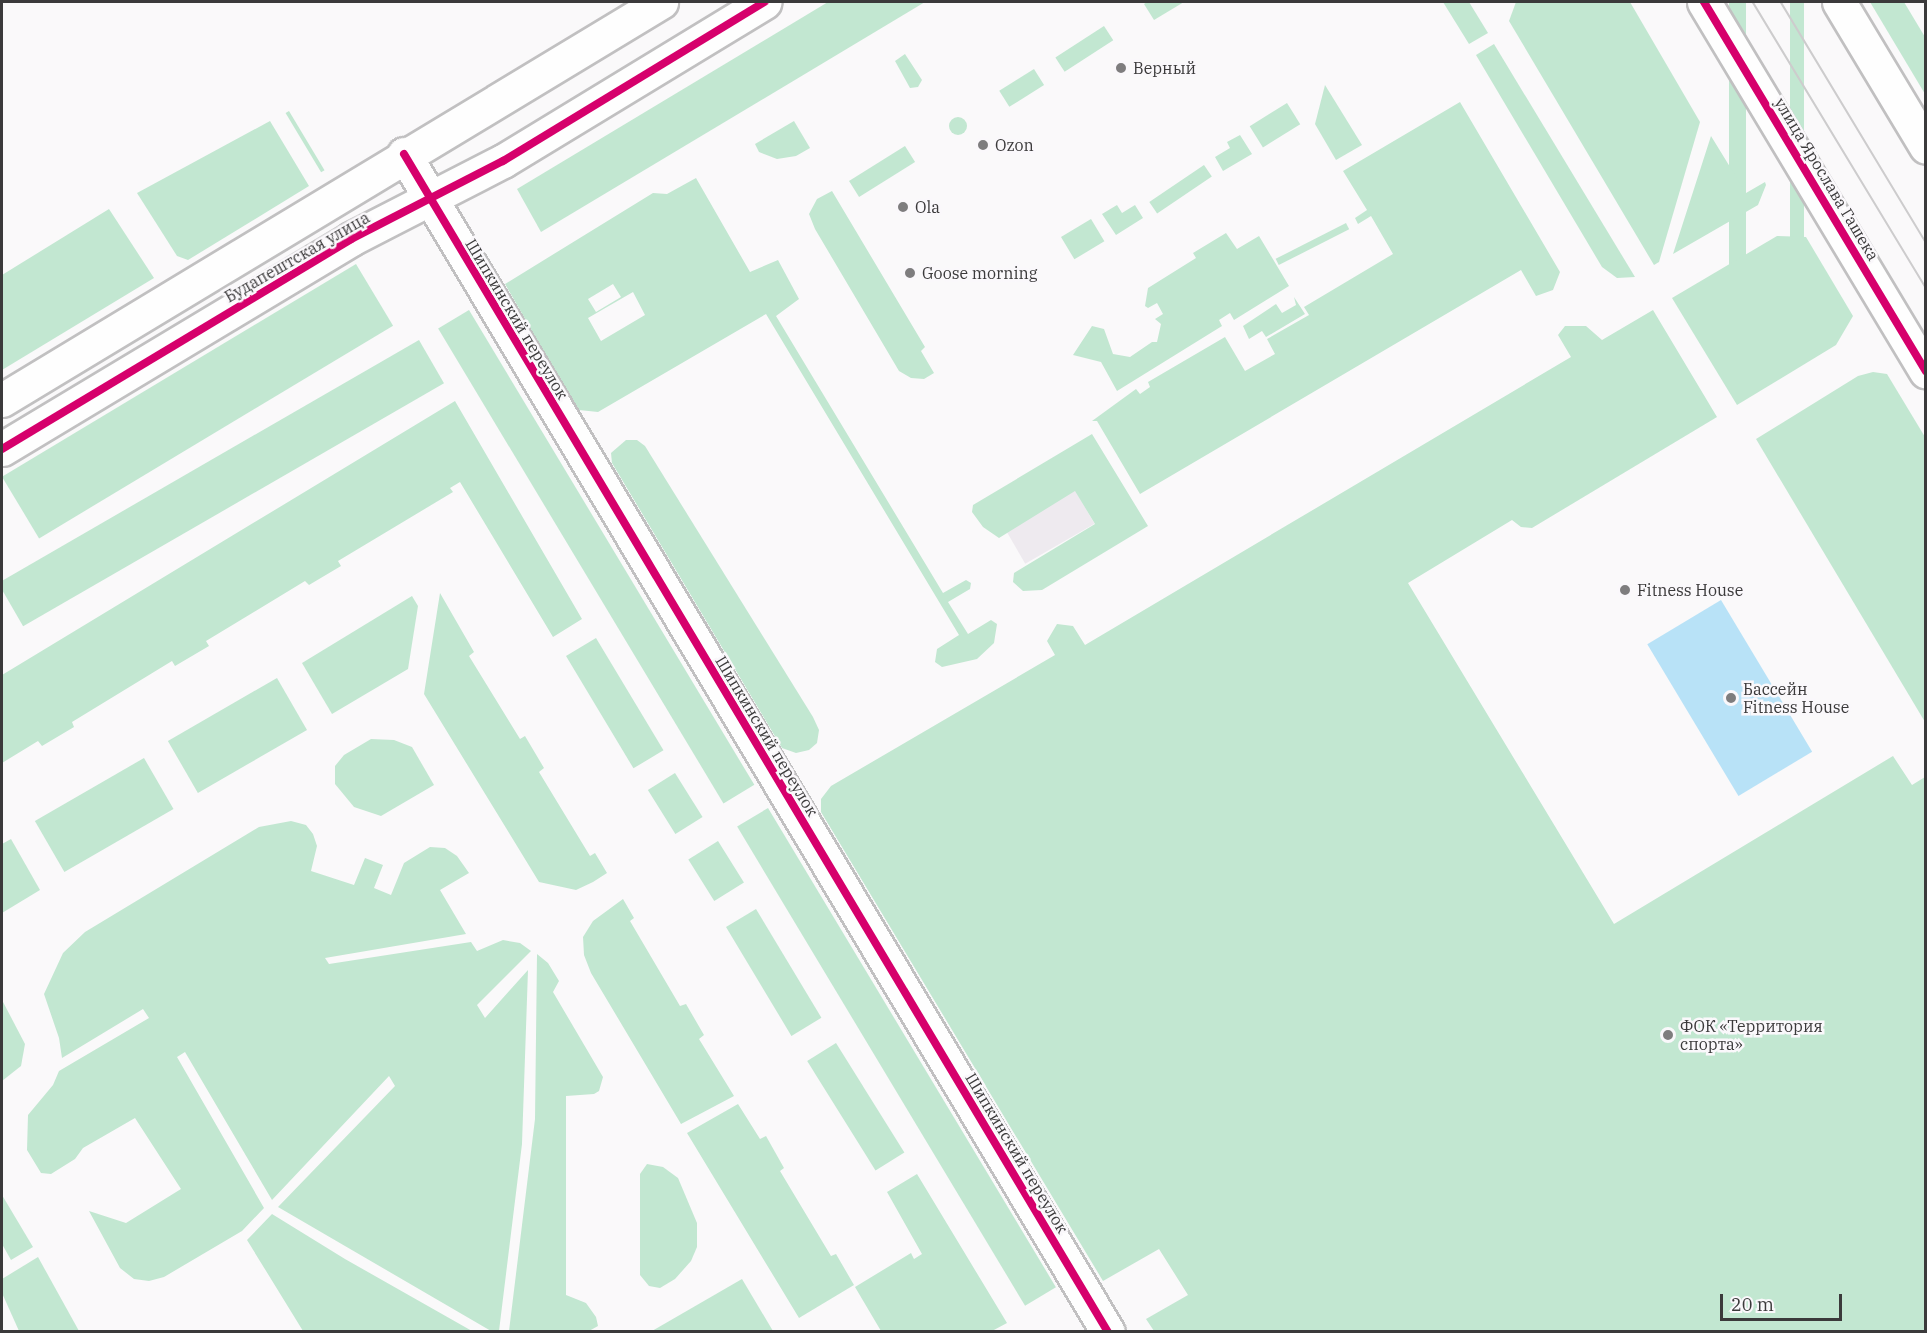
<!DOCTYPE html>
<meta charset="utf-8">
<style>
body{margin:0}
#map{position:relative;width:1927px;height:1333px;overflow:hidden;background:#faf9fa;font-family:"IBM Plex Serif",serif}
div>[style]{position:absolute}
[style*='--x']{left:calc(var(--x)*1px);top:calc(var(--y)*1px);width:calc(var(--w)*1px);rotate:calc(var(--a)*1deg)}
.built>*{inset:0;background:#eeeaef;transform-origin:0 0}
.green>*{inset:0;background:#c2e7d1;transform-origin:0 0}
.round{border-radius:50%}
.water>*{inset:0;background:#b8e2f7;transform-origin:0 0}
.roads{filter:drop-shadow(2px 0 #c1c0c1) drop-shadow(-2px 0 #c1c0c1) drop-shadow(0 2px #c1c0c1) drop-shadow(0 -2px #c1c0c1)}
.minor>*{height:33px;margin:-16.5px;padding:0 16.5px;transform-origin:16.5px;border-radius:16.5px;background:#fefefe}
.tertiary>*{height:33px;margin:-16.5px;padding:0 16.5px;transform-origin:16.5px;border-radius:16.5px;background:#fefefe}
.tram>*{height:1.5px;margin:-0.75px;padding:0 0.75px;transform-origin:0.75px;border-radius:0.75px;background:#cdcccd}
.cycleway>*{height:8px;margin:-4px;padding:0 4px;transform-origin:4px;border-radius:4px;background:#d6006c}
.dots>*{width:16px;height:16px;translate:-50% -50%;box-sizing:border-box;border:3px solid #faf8fb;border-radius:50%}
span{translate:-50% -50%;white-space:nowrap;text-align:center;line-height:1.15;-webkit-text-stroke:5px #faf8fb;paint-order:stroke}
.poi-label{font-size:16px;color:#3b3a3b}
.left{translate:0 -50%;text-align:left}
.street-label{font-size:16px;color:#3b3a3b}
.frame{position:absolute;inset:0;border:3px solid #3b3a3b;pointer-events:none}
.scale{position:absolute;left:1720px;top:1294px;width:122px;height:27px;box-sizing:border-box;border:3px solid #3b3a3b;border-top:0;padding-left:8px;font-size:18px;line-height:21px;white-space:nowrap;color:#3b3a3b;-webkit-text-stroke:4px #faf8fb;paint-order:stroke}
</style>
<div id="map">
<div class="built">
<i style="left:1075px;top:490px;width:39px;height:80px;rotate:60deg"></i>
</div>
<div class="green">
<i style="clip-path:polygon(828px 2px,925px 2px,541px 232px,517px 189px)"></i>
<i style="clip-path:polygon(1147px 2px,1184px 2px,1154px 20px,1144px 4px)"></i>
<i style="clip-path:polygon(1443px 2px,1469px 2px,1488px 33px,1469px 44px)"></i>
<i style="clip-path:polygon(1516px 2px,1630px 2px,1700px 122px,1659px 262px,1654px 265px,1509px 21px)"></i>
<i style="left:1729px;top:2px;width:17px;height:380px"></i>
<i style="left:1790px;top:2px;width:14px;height:262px"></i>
<i style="clip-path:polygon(1870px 2px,1904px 2px,1925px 37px,1925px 94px)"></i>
<i style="left:1104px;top:26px;width:17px;height:58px;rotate:57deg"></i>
<i style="clip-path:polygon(1494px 44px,1635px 277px,1617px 278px,1602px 267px,1476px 55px)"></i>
<i style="clip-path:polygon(905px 54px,922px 80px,918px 87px,910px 88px,895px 61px)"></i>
<i style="left:1034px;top:69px;width:19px;height:41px;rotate:58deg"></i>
<i style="clip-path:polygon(1325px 85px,1362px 145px,1336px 160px,1315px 124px)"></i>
<i style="clip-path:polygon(1460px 102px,1560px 272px,1553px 290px,1536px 296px,1521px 270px,1140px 494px,1097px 421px,1092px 421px,1136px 389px,1140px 394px,1150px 387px,1148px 382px,1225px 337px,1245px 371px,1275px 354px,1267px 339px,1309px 315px,1304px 307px,1393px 254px,1371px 216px,1358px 224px,1355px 218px,1367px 210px,1343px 171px)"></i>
<i style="left:1287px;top:103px;width:25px;height:44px;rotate:58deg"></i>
<i style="left:289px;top:111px;width:69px;height:4px;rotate:59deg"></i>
<i class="round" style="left:949px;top:117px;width:18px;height:18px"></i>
<i style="clip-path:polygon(270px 121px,309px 186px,188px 260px,177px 256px,137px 193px)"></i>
<i style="clip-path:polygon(794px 121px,810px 148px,796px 156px,777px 159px,759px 152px,755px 144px)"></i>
<i style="clip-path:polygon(1240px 135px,1252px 154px,1223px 171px,1215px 157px,1230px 148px,1227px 142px)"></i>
<i style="clip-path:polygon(1711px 136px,1746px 193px,1765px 182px,1766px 185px,1758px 205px,1673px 254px)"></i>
<i style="left:905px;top:146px;width:19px;height:66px;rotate:58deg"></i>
<i style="left:1204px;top:165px;width:14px;height:66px;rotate:56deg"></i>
<i style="clip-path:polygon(evenodd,696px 178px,750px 272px,778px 260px,799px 299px,776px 316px,943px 593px,966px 580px,971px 583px,970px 589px,948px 602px,968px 634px,991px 620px,997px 624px,994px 643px,977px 659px,942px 667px,935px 662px,937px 649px,959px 635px,766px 314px,598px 412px,579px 410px,564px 387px,505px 284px,653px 193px,667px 194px,696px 178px,613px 284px,621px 297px,596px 312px,588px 299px,613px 284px,696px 178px,633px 292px,645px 315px,601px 341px,588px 318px,633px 292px)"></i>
<i style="clip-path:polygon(832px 191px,925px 347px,921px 351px,934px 373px,924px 379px,911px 378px,899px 371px,815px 229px,809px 214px,817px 199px)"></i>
<i style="clip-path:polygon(1117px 205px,1122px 213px,1135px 205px,1143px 218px,1116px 235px,1102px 214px)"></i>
<i style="clip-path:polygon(109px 209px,154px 278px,2px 370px,2px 275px)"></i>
<i style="left:1091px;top:219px;width:26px;height:35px;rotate:59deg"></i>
<i style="left:1346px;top:223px;width:7px;height:79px;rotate:63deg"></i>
<i style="clip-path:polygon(1226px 233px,1237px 249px,1259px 236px,1289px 286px,1234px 320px,1230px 313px,1219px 320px,1222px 326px,1117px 391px,1101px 362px,1073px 355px,1092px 326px,1104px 329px,1113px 354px,1130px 357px,1152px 342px,1157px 342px,1161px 324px,1155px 319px,1163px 314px,1157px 303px,1148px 308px,1145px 306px,1148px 288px,1196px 258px,1193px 253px)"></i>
<i style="clip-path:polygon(1777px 236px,1806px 237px,1853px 316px,1836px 345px,1737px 405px,1672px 298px)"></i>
<i style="left:356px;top:264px;width:72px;height:413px;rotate:59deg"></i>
<i style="clip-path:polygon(1294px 297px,1305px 314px,1266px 337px,1262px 331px,1249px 339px,1243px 326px,1276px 304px,1282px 313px,1296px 305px)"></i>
<i style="left:469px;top:310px;width:554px;height:36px;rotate:59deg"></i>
<i style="clip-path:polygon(1653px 310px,1717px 417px,1532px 528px,1521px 527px,1512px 520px,1408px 583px,1614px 924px,1893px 756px,1912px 785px,1925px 777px,1925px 1331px,1154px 1331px,1146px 1319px,1188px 1295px,1159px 1249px,1103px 1281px,821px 812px,821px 799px,831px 786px,1055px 655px,1047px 641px,1057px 624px,1073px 626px,1085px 645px,1571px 357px,1558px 335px,1565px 326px,1586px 326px,1602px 340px)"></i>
<i style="left:419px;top:340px;width:50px;height:486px;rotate:60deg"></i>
<i style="clip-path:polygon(1873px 372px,1887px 374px,1925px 437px,1925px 722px,1756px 439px,1858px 376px)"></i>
<i style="clip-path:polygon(455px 401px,582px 619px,553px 637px,460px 482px,450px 488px,453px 492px,338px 561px,341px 566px,309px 585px,305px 581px,206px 641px,209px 646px,175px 666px,172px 661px,72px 722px,74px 727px,42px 746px,38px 741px,2px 763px,2px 675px)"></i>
<i style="clip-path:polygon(1092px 434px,1148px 526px,1042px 590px,1023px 591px,1013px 582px,1014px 573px,1095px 524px,1075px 491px,999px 538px,983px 527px,972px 512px,973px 505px)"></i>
<i style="clip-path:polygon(626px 440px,637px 440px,645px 446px,813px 717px,819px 730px,817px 743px,809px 750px,796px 753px,782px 748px,612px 463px,611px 453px)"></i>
<i style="clip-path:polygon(440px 593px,474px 652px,469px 656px,520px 739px,525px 736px,544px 768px,539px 772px,590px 856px,595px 853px,607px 873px,593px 882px,576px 890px,539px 882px,424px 694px)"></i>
<i style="clip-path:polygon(412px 596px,418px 606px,408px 669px,332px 714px,302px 663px)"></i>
<i style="left:596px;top:638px;width:131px;height:35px;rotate:59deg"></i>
<i style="left:277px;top:678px;width:60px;height:126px;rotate:60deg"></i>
<i style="clip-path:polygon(371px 739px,394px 740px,412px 747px,434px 785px,381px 816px,354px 807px,335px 784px,335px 766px,344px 755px)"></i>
<i style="left:144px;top:758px;width:59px;height:126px;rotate:60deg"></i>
<i style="left:675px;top:773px;width:52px;height:32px;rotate:58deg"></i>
<i style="left:768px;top:808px;width:559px;height:36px;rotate:59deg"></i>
<i style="clip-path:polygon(291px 821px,306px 825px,313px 834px,317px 846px,311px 871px,354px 885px,365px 858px,383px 865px,374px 888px,391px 895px,404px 863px,430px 847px,445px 848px,457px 856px,469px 873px,440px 890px,466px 934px,325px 958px,329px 964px,471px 942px,477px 951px,503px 940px,520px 943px,531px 951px,477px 1005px,485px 1018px,528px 970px,522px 1144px,499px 1331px,491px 1331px,278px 1207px,395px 1086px,389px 1076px,272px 1200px,185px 1052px,177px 1057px,264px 1208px,242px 1231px,164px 1277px,149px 1281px,134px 1279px,120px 1268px,89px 1211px,126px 1223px,181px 1189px,135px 1118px,83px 1148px,75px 1159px,51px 1174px,41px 1173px,27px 1150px,28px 1115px,53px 1085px,59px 1071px,149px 1018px,143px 1009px,62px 1058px,59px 1038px,44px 994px,63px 953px,85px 932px,259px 827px)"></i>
<i style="clip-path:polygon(11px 839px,40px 890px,2px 913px,2px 844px)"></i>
<i style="left:718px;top:841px;width:49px;height:35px;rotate:58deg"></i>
<i style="clip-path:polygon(623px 899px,634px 918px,630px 921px,680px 1006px,686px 1004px,704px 1035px,699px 1039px,734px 1096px,681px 1124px,591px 973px,584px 955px,583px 937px,593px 921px)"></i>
<i style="left:756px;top:909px;width:127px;height:35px;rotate:59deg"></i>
<i style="clip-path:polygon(537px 954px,548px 963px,559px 981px,553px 992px,603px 1077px,599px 1091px,594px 1094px,566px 1096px,566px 1295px,586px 1303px,596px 1317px,598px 1326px,589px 1331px,509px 1331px,535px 1119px)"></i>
<i style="clip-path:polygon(2px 1000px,25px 1044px,21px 1066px,2px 1081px)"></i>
<i style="left:836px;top:1043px;width:129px;height:34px;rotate:58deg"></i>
<i style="clip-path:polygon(738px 1104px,760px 1139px,766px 1136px,784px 1168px,780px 1171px,831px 1256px,836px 1254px,854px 1285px,799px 1318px,687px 1133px)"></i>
<i style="clip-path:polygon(647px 1164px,663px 1167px,678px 1178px,697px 1223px,697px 1247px,691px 1261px,675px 1279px,660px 1288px,649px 1286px,640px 1275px,640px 1174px)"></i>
<i style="clip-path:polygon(917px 1174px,1007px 1323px,992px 1331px,881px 1331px,855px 1287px,911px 1253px,914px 1259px,922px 1254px,887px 1192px)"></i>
<i style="clip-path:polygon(2px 1195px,33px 1247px,11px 1260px,2px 1244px)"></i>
<i style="clip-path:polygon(272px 1214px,345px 1259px,472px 1331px,303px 1331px,247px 1240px)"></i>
<i style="clip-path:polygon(38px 1257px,79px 1331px,19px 1331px,2px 1293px,2px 1279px)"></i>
<i style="clip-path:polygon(742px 1279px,773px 1331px,652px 1331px)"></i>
</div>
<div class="water">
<i style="left:1721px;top:600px;width:177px;height:86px;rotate:59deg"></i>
</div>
<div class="roads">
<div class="minor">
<i style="--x:404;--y:154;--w:1372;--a:59.14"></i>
<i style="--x:2;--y:400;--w:770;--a:-31.13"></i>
<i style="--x:2;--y:449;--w:407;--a:-31"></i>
<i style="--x:351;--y:239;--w:171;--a:-27.2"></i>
<i style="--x:503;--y:161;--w:306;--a:-31.3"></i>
</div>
<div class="tertiary">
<i style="--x:1704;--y:2;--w:431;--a:59"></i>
<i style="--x:1839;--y:2;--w:169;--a:59"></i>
</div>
</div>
<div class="tram">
<i style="--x:1753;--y:2;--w:334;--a:58.8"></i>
<i style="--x:1781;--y:2;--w:280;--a:58.9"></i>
</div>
<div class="cycleway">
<i style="--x:1704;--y:2;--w:431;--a:59"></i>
<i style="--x:404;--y:154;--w:1372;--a:59.14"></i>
<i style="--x:2;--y:449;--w:407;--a:-31"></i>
<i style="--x:351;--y:239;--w:171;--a:-27.2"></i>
<i style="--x:503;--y:161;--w:306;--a:-31.3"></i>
</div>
<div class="dots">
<i style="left:1121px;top:68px;background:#7e7d7e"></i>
<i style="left:983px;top:145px;background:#7e7d7e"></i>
<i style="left:903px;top:207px;background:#7e7d7e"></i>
<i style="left:910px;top:273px;background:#7e7d7e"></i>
<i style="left:1625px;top:590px;background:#7e7d7e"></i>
<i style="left:1731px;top:698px;background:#7e7d7e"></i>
<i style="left:1668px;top:1035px;background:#7e7d7e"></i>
</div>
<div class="poi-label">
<span class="left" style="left:1133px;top:68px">Верный</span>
<span class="left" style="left:995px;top:145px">Ozon</span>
<span class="left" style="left:915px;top:207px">Ola</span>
<span class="left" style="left:922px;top:273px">Goose morning</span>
<span class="left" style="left:1637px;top:590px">Fitness House</span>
<span class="left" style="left:1743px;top:698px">Бассейн<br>Fitness House</span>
<span class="left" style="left:1680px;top:1035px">ФОК «Территория<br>спорта»</span>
</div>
<div class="street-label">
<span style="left:1827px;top:179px;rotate:59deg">улица Ярослава Гашека</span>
<span style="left:297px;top:257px;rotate:-30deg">Будапештская улица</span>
<span style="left:517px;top:319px;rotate:59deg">Шипкинский переулок</span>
<span style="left:767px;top:736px;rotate:59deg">Шипкинский переулок</span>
<span style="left:1017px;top:1153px;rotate:59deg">Шипкинский переулок</span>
</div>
<div class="frame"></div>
<div class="scale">20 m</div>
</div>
